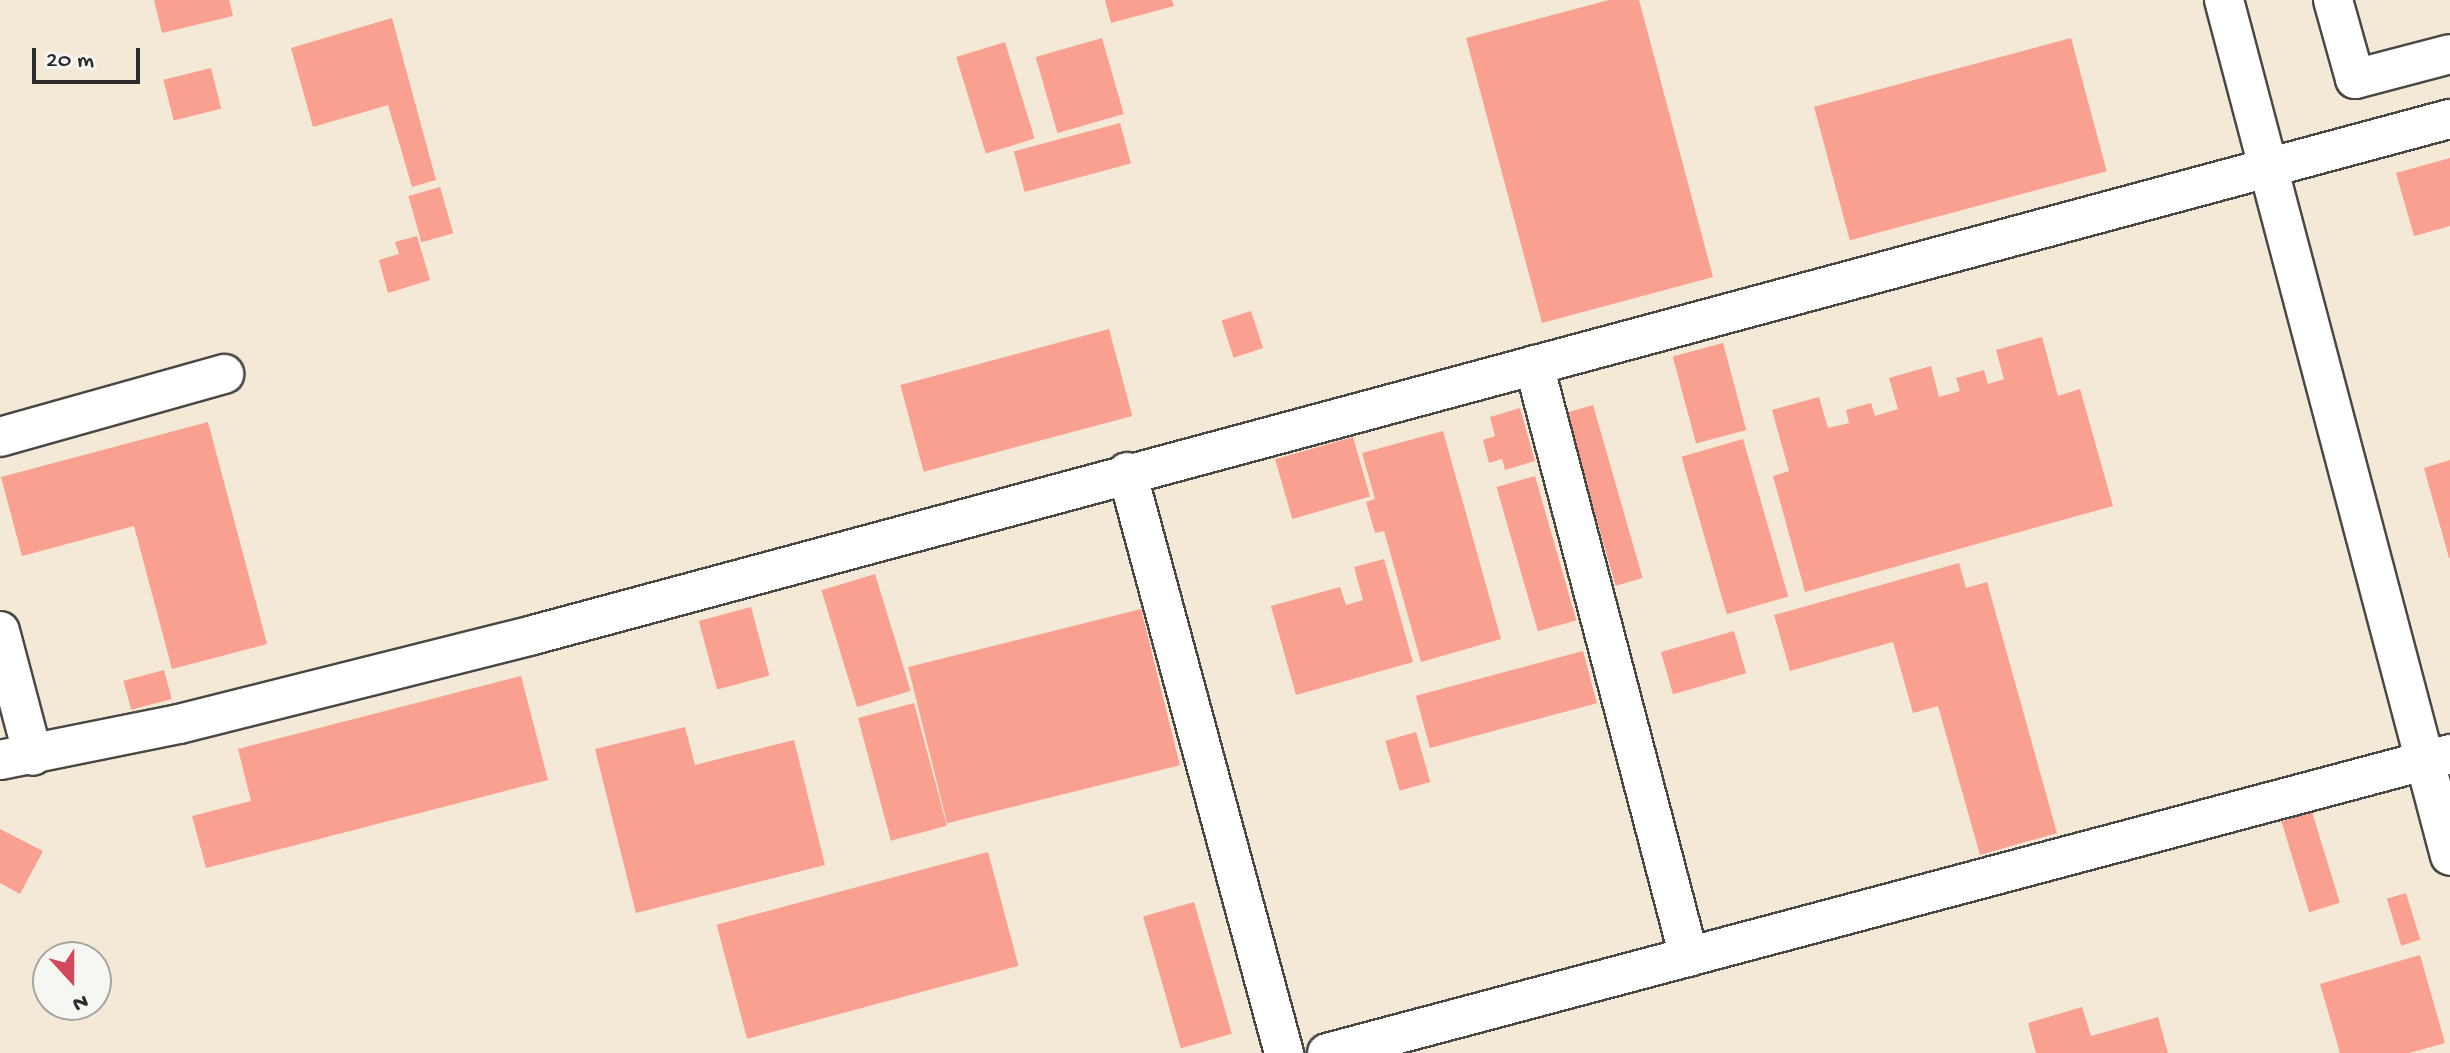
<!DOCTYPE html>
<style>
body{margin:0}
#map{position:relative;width:2450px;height:1053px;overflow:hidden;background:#f4e9d7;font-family:"Gochi Hand",sans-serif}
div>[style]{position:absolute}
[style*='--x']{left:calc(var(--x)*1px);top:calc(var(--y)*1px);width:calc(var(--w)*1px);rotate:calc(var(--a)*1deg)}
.building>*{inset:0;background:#f9a090;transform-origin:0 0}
.roads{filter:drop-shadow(2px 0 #494845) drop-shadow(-2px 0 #494845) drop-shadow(0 2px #494845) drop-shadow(0 -2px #494845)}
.minor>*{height:38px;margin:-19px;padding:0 19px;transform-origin:19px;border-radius:19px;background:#fff}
span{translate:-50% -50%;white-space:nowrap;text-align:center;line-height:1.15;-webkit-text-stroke:8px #f6f6f2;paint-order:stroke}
.north{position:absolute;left:32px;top:941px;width:80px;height:80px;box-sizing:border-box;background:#f6f6f2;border:2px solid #a5a5a2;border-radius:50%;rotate:159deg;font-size:22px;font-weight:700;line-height:32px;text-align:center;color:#2b2b2b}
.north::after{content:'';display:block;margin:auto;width:28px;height:36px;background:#d1495b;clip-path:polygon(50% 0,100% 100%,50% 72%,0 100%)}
.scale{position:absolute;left:32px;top:48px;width:108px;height:36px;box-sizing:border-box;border:4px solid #2b2b2b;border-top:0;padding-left:10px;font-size:24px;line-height:28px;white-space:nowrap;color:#2b2b2b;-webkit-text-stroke:6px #f6f6f2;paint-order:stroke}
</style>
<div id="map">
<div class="building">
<i style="clip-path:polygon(154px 0,229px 0,233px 16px,162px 33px)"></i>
<i style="clip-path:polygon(1105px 0,1172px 0,1174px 6px,1111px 23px)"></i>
<i style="clip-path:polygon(1609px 0,1639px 0,1713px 277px,1542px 323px,1466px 38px)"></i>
<i style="clip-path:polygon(392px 18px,436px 180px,412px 187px,388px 105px,313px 127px,291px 48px)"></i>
<i style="left:1102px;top:38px;width:79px;height:69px;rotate:74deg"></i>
<i style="left:2071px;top:38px;width:138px;height:266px;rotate:75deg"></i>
<i style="left:1005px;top:42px;width:101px;height:51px;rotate:73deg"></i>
<i style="left:211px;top:68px;width:42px;height:49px;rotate:76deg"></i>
<i style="left:1120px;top:123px;width:42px;height:110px;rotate:75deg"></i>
<i style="clip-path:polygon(2450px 158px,2450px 226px,2414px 236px,2396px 173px)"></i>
<i style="left:440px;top:187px;width:48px;height:33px;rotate:74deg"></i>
<i style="clip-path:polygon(417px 236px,430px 280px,388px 293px,379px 260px,399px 254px,395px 242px)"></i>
<i style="left:1251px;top:311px;width:39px;height:31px;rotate:72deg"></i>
<i style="left:1109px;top:329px;width:90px;height:216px;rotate:75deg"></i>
<i style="clip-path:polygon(2042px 337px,2058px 396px,2080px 389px,2113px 506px,1805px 592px,1773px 476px,1789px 471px,1772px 410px,1819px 397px,1828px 428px,1849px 423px,1846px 410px,1871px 403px,1875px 416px,1898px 409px,1889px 378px,1931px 366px,1939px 397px,1960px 391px,1956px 378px,1984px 370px,1988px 384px,2004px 379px,1996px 350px)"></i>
<i style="left:1723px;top:343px;width:90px;height:52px;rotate:75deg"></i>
<i style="left:1593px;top:405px;width:180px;height:28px;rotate:74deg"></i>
<i style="clip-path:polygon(1520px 408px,1535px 461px,1505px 470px,1502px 459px,1489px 463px,1483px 440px,1495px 436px,1490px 417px)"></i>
<i style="clip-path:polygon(208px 422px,267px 644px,172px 669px,134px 526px,22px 556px,1px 477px)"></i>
<i style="clip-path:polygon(1443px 431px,1501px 639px,1421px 662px,1384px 531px,1375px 533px,1366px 502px,1375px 499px,1362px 453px)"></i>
<i style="left:1353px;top:437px;width:62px;height:81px;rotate:74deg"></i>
<i style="left:1743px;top:439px;width:164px;height:64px;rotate:74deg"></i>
<i style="clip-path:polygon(2450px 460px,2450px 558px,2449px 558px,2424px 468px)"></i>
<i style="left:1535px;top:476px;width:150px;height:40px;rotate:74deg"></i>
<i style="clip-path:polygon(1384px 559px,1413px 662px,1296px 695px,1271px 606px,1340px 587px,1346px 605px,1363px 600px,1354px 567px)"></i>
<i style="clip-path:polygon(1959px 563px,1966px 588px,1987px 582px,2057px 833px,1980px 855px,1938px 706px,1913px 713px,1893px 642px,1790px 671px,1774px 615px)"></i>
<i style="left:875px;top:574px;width:122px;height:56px;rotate:73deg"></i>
<i style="left:751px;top:607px;width:71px;height:54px;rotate:75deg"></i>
<i style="left:1141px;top:609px;width:161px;height:240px;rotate:76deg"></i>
<i style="left:1734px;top:631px;width:44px;height:76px;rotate:74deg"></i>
<i style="left:1583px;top:651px;width:54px;height:173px;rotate:75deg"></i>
<i style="left:164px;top:670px;width:30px;height:42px;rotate:75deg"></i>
<i style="clip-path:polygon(521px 676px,548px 780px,206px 868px,192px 816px,251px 801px,238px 749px)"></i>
<i style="left:914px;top:703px;width:127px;height:58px;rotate:75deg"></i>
<i style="clip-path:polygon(685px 727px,695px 765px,794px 740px,825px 865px,636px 913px,595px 749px)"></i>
<i style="left:1416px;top:732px;width:52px;height:32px;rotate:74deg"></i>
<i style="left:2312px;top:812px;width:95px;height:32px;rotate:73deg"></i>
<i style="clip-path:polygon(0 829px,43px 851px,20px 894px,0 883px)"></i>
<i style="left:988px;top:852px;width:118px;height:281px;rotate:75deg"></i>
<i style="left:2406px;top:893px;width:49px;height:20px;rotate:73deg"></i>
<i style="left:1194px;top:902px;width:137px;height:53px;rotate:74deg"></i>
<i style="clip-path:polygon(2420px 955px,2445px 1043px,2409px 1053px,2340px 1053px,2320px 984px)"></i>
<i style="clip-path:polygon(2082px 1007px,2091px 1036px,2158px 1017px,2168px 1053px,2036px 1053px,2028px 1023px)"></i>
</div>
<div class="roads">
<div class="minor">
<i style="--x:2224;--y:0;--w:885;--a:75.21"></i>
<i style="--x:2333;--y:0;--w:82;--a:74.4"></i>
<i style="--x:2355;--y:79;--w:98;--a:-14.7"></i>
<i style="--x:1534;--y:365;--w:612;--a:75.33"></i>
<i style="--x:0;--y:437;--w:233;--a:-15.7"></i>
<i style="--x:1127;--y:472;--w:602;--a:74.88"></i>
<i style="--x:0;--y:631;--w:129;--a:75.2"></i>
<i style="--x:0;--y:760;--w:183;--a:-11.4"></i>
<i style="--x:179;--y:724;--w:365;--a:-14.1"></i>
<i style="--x:533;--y:635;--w:1985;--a:-15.07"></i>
<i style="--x:1327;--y:1053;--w:1162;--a:-14.91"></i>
</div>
</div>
<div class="north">N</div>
<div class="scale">20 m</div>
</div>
